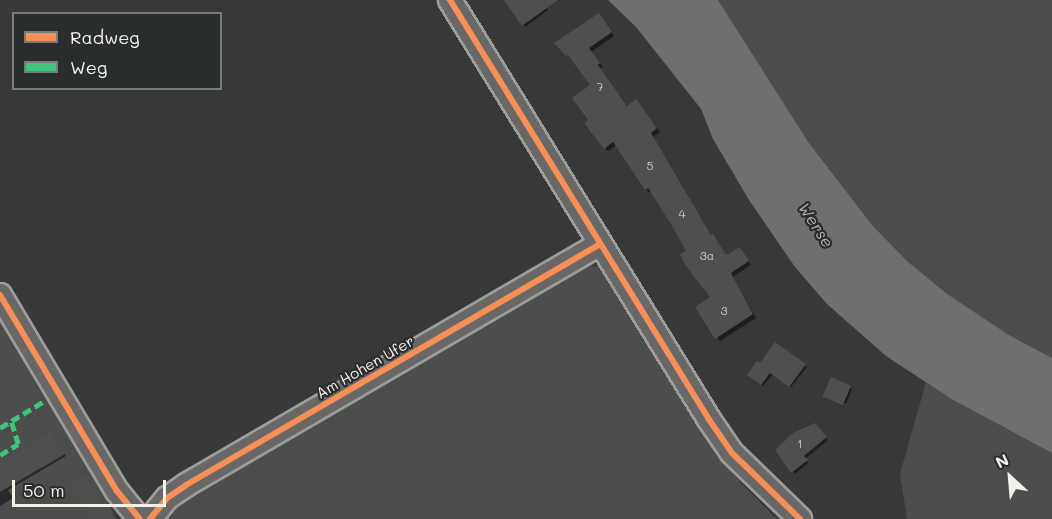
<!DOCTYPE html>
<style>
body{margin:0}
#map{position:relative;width:1052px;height:519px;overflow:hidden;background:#373838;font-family:Mali,sans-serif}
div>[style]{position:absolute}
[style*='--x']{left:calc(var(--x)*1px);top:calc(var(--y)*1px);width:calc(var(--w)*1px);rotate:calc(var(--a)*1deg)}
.green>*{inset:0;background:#4b4e4c}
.water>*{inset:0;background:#6f706d}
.shadow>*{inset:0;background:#0007}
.building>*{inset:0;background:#4f4f4f;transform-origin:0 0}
.roads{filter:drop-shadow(2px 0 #9d9d9b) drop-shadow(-2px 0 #9d9d9b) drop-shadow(0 2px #9d9d9b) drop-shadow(0 -2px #9d9d9b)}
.minor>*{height:22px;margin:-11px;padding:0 11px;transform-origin:11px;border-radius:11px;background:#696866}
.quiet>*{height:4.5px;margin-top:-2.25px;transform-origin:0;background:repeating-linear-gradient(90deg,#40c37c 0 9px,transparent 0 13.5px)}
.cycleway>*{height:6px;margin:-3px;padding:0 3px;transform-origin:3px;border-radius:3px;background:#f78f57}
span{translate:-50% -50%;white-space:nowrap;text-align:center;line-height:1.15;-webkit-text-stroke:4.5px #2a2d2e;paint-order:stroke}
.number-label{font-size:12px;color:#cbc8c2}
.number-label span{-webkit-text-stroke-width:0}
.street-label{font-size:15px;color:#f4f1e8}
.water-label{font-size:16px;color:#b4b3ad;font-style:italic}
.legend{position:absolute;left:12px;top:12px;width:210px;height:78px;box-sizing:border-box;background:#2a2d2e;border:2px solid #7b7b78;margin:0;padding:8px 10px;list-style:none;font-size:18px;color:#f4f1e8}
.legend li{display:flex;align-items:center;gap:12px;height:30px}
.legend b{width:30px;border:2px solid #7b7b78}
.north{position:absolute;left:980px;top:447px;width:60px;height:60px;-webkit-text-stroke:4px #2a2d2e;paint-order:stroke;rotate:334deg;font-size:16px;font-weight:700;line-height:24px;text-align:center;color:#f4f1e8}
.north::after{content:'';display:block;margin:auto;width:21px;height:27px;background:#f4f1e8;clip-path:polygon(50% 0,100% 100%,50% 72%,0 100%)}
.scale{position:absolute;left:12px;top:480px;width:154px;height:27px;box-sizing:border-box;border:3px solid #f4f1e8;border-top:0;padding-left:8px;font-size:18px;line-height:21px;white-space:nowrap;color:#f4f1e8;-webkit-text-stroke:4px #2a2d2e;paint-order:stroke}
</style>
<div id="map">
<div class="green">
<i style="clip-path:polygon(718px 0,1052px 0,1052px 358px,1009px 335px,946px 293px,907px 261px,872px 225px,809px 143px)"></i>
<i style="clip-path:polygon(584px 265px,600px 267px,715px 450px,741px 483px,777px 519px,164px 519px,173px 505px)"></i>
<i style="clip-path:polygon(0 321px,102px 490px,116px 519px,0 519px)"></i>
<i style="clip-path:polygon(926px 382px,953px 400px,1052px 453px,1052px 519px,907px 519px,900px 474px)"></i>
</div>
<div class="water">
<i style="clip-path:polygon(608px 0,718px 0,809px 143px,872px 225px,907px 261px,946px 293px,1009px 335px,1052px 358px,1052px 453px,953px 400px,886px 356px,827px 304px,795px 267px,749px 200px,713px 139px,701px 109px,636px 27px)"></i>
</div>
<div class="shadow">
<i style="clip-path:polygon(505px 0,554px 0,546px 8px,548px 10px,525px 27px)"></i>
<i style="clip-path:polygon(603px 19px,614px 36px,591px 52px,603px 67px,600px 69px,628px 107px,639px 104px,660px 132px,653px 137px,712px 237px,727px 257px,743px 252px,751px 265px,733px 277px,756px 318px,720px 341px,698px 307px,712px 297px,688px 251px,652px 191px,649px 192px,646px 189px,617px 145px,608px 151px,605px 148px,590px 120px,592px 86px,572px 58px,567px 55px)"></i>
<i style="clip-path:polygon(805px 365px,807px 367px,791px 387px,773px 374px,763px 386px,751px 377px)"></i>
<i style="clip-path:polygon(850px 387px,852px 389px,846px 404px,825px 396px)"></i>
<i style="clip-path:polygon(815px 424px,828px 440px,805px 459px,808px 463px,795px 474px,777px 450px)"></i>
<i style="clip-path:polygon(53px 435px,66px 456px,8px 490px,13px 498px,0 506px,0 463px)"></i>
</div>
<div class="building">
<i style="clip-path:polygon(504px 0,558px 0,522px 26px)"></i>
<i style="clip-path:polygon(599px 13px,612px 32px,589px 48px,600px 63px,598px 65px,627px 106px,636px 99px,657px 128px,651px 133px,711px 235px,713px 234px,726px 255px,740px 247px,749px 261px,731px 273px,753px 314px,715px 339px,695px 307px,710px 297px,686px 266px,680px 254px,686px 251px,671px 224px,648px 188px,645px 190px,613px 142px,604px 149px,584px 123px,588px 120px,572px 98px,590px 85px,568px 55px,566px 56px,554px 43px)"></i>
<i style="clip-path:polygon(775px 342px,806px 364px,789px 387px,770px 373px,761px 385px,747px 375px,757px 361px,760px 363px)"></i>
<i style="left:831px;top:377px;width:22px;height:21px;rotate:24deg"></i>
<i style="clip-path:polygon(815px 423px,827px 437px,804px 456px,808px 460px,791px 473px,775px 450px,793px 433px)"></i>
<i style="clip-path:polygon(51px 431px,65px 454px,0 492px,0 461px)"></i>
<i style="clip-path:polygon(84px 473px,112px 519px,90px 519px,68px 483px)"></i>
</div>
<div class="roads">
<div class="minor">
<i style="--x:450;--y:0;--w:491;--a:58.3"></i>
<i style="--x:708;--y:418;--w:42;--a:55.6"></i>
<i style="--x:732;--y:453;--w:95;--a:44.1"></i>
<i style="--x:0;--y:295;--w:228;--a:59.2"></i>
<i style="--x:117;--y:491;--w:36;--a:51"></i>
<i style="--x:150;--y:519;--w:27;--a:-51"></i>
<i style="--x:167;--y:498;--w:23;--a:-34"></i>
<i style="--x:186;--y:485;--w:478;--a:-30.2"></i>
</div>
</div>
<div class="quiet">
<i style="--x:0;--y:428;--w:52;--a:-31.5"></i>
<i style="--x:0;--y:455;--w:21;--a:-31"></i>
<i style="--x:18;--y:444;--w:24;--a:-107"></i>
</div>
<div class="cycleway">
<i style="--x:450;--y:0;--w:491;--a:58.3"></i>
<i style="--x:708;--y:418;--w:42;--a:55.6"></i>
<i style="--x:732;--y:453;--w:95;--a:44.1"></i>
<i style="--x:0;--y:295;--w:228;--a:59.2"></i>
<i style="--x:117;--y:491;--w:36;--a:51"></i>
<i style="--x:150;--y:519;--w:27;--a:-51"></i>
<i style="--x:167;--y:498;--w:23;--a:-34"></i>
<i style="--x:186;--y:485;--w:478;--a:-30.2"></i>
</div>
<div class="number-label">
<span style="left:600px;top:87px">7</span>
<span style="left:650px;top:166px">5</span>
<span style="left:682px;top:214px">4</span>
<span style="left:707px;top:256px">3a</span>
<span style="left:724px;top:311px">3</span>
<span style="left:800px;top:444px">1</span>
</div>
<div class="street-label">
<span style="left:365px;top:367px;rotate:-30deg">Am Hohen Ufer</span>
</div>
<div class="water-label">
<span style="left:816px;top:225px;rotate:57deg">Werse</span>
</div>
<ul class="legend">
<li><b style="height:8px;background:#f78f57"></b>Radweg</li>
<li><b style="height:8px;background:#40c37c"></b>Weg</li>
</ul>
<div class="north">N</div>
<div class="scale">50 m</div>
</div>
